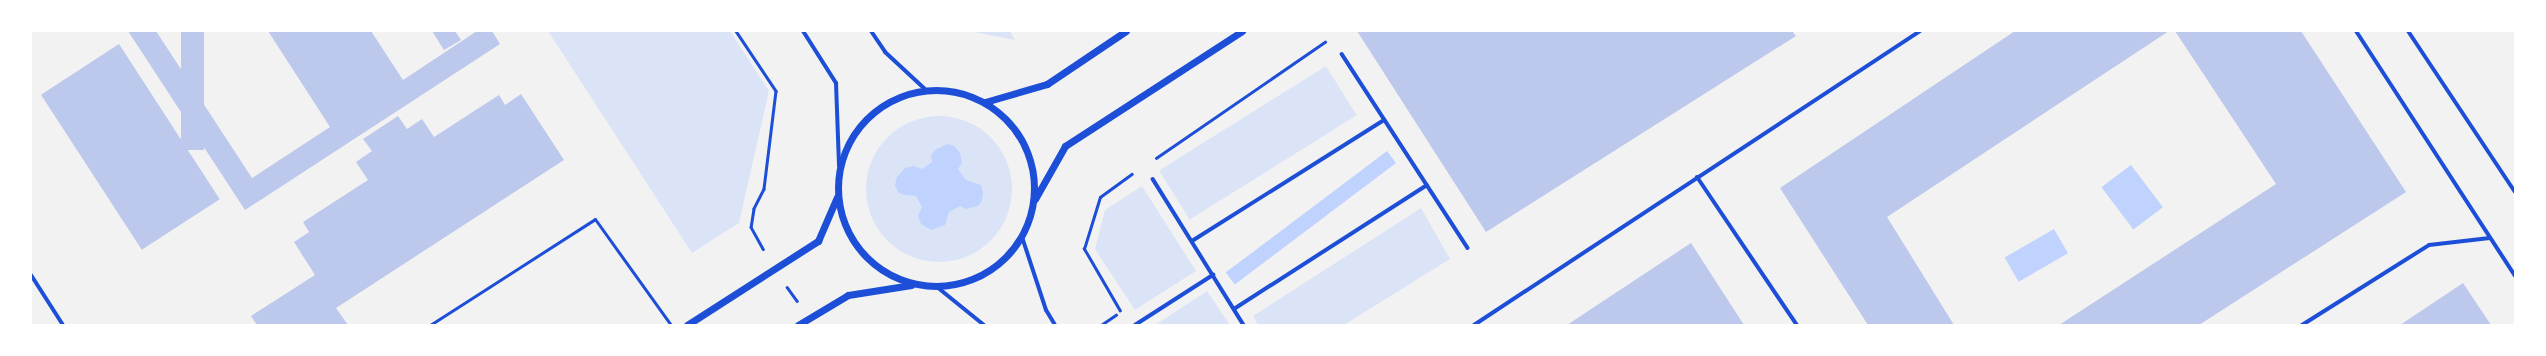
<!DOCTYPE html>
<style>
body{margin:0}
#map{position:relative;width:2546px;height:356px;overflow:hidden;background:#f2f2f2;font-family:Commissioner,sans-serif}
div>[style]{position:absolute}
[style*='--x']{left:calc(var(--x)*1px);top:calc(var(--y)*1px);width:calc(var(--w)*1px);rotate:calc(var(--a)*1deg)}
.green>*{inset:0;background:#dbe4f7;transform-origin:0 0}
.round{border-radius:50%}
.water>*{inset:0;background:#bfd3fe;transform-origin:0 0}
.building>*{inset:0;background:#bdc9ec;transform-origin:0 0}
.path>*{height:2.5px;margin:-1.25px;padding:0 1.25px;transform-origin:1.25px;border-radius:1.25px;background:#1d4ed8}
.service>*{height:3px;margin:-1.5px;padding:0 1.5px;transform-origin:1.5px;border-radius:1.5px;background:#1d4ed8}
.pedestrian>*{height:3.5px;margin:-1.75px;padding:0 1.75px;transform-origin:1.75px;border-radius:1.75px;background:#1d4ed8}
.minor>*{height:4px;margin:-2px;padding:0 2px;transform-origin:2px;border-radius:2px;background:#1d4ed8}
.tertiary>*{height:7px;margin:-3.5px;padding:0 3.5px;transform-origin:3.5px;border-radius:3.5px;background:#1d4ed8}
.tertiary>.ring{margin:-3.5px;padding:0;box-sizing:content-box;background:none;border:7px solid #1d4ed8;border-radius:50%}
span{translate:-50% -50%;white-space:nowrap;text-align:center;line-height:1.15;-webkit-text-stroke:3px #fff;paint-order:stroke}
.frame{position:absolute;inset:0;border:32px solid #fff;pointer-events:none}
</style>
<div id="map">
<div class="green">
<i style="clip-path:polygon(548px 31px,730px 31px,769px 91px,739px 223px,692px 253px)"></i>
<i style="clip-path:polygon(969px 31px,1010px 31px,1015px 40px)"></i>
<i style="left:1326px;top:66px;width:58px;height:197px;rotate:58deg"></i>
<i class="round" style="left:866px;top:116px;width:146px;height:146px"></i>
<i style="clip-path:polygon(1142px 186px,1196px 271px,1135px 310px,1095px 249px,1105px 210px)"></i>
<i style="clip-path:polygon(1421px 208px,1450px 259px,1344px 325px,1258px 325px,1253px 316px)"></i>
<i style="clip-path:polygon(1207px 291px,1230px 325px,1155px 325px)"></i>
</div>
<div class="water">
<i style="clip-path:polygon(947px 144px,954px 146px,960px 153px,962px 163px,958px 169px,966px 180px,981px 185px,983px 192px,982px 201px,978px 206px,966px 209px,960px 206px,949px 212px,945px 225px,931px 230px,921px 224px,918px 216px,922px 207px,916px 196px,904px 195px,898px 192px,895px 185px,897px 177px,905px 168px,914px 166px,922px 169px,932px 162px,931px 156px,935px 150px)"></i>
<i style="left:1387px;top:151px;width:15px;height:202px;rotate:53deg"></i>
<i style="left:2131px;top:165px;width:53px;height:37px;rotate:53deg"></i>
<i style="left:2054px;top:229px;width:28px;height:57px;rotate:60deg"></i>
</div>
<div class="building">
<i style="clip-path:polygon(128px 31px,156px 31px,252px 178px,330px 127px,268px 31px,371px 31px,403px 80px,477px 31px,492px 31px,500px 44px,245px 210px)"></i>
<i style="left:181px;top:31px;width:23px;height:119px"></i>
<i style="clip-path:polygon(432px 31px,455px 31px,461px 40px,444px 50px)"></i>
<i style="clip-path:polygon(1357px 31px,1792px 31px,1796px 36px,1486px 232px)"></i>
<i style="clip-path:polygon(2015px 31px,2169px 31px,1887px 217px,1954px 325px,1868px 325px,1780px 188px)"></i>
<i style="clip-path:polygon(2175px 31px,2301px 31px,2406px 192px,2199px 325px,2059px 325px,2276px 184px)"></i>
<i style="left:119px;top:44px;width:185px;height:93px;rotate:57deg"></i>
<i style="clip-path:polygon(521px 94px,564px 160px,336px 308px,348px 325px,257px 325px,251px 316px,315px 275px,294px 242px,309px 232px,303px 222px,368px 180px,356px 162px,372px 151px,363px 139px,398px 116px,407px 129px,422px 119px,434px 137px,499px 95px,505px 105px)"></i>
<i style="clip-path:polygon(1691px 243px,1744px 325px,1567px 325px)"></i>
<i style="clip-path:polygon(2463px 283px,2491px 325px,2400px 325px)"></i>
</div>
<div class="path">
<i style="--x:736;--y:31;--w:72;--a:56.3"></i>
<i style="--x:776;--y:91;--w:99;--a:97"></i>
<i style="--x:764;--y:189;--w:22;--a:117"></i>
<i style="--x:754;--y:209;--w:18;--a:99"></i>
<i style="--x:751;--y:227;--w:25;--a:61"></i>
<i style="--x:1156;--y:158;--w:205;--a:-34.5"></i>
<i style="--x:787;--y:287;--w:17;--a:54"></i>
<i style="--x:1120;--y:311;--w:72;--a:-120.1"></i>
<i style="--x:1084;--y:249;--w:54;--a:-72.9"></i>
<i style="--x:1100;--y:197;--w:39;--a:-36"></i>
<i style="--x:1101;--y:325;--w:18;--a:-34"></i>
</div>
<div class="service">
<i style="--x:430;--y:325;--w:196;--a:-32.7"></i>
<i style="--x:595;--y:219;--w:130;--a:54.4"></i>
</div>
<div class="pedestrian">
<i style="--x:1342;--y:54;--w:231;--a:57"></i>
<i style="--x:1153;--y:179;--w:172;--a:58.1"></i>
<i style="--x:1192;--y:241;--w:227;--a:-32.2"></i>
<i style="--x:1234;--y:309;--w:229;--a:-32.7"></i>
<i style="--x:1135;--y:325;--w:93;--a:-32.7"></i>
</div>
<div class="minor">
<i style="--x:803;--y:31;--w:62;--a:57.6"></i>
<i style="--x:836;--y:83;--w:83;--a:87.9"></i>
<i style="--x:871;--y:31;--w:25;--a:56"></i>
<i style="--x:885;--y:52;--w:54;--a:42.8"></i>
<i style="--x:2356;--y:31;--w:292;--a:57"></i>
<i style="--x:2408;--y:31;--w:193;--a:56.4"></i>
<i style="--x:1697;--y:177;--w:179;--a:56"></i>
<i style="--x:1022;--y:237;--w:77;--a:71.8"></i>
<i style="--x:1046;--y:310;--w:17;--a:59"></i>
<i style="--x:31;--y:275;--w:59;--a:57.4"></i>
<i style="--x:937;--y:287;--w:60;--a:39"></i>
<i style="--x:1474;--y:325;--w:534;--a:-33.39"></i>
<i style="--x:2302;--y:325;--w:150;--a:-32.2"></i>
<i style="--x:2429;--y:245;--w:61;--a:-6.5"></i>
</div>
<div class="tertiary">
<i class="ring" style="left:838px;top:90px;width:189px;height:189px"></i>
<i style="--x:985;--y:102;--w:65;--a:-16.2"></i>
<i style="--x:1047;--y:84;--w:95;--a:-33.9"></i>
<i style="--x:1035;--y:199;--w:61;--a:-60.5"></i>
<i style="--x:1065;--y:146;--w:211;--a:-33"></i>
<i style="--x:687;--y:325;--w:156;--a:-32.7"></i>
<i style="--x:818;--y:241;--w:48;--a:-66.6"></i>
<i style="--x:798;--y:325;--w:58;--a:-31"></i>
<i style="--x:848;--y:295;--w:64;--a:-9"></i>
</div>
<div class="frame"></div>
</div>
